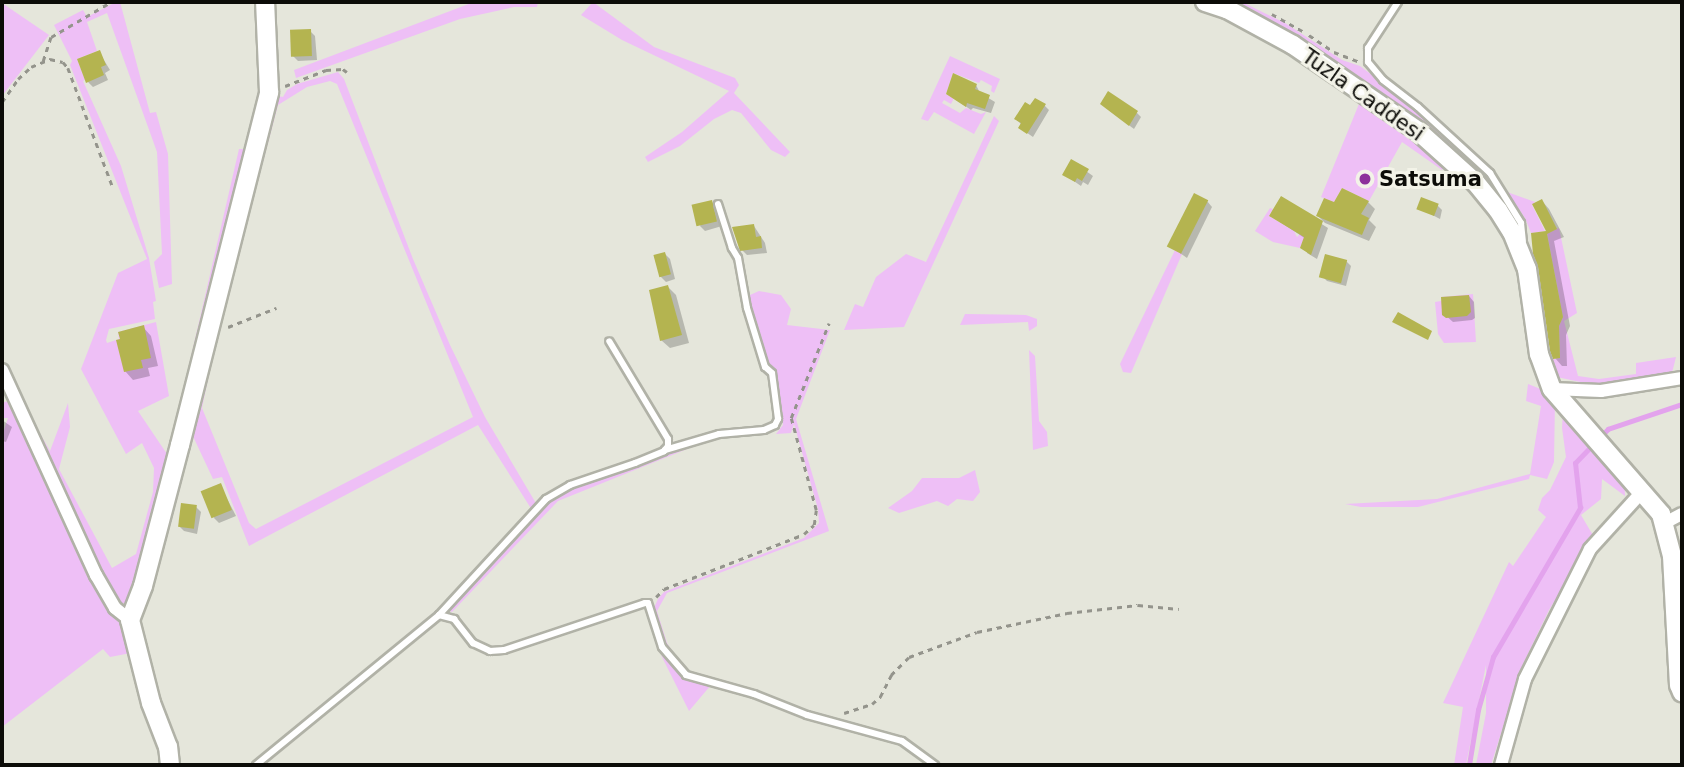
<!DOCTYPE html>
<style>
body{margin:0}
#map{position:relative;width:1684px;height:767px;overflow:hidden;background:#e5e6db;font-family:"DejaVu Sans",sans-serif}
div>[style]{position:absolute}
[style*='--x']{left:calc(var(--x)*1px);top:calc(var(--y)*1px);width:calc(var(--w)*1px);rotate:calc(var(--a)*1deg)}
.green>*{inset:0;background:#eebff6}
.shadow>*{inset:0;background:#0003}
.stream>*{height:4.5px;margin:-2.25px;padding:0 2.25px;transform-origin:2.25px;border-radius:2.25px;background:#e3a3ed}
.building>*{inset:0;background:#b4b450;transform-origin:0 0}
.path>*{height:2.5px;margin-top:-1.25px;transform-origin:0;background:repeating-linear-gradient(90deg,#94948c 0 5px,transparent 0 10px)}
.roads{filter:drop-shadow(2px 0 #b1b2a7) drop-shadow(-2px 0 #b1b2a7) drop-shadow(0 2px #b1b2a7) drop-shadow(0 -2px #b1b2a7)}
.lane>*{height:6px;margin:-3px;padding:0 3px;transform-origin:3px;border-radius:3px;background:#fff}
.street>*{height:12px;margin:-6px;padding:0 6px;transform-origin:6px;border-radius:6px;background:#fff}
.secondary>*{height:18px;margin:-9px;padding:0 9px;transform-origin:9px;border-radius:9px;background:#fff}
.dots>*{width:19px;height:19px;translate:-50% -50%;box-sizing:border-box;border:4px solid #f3f3e8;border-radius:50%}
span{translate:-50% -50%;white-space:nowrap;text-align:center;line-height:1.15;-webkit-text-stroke:6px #f3f3e8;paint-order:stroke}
.street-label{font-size:21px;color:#0c0c08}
.poi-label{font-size:21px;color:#0c0c08;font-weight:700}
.left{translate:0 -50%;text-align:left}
.frame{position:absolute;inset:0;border:4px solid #0c0c08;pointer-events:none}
</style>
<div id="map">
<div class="green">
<i style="clip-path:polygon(116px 2px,120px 2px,150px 113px,156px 112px,168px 154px,172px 284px,159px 288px,154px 262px,162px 254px,157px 152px,107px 13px,87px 22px,97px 51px,77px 59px,85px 80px,83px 81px,121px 166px,149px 258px,156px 301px,153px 302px,155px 319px,109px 329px,106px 340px,107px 343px,119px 339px,118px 332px,156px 322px,169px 396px,138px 411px,171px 460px,130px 602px,122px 604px,118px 602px,37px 438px,26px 409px,50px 451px,68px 403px,70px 427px,59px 469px,112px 568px,136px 554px,153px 492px,154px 468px,142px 443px,126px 454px,81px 369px,118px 273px,147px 259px,70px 65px,72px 61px,54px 25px,83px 10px,87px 17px)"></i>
<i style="clip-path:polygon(474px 2px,538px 2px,537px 7px,514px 7px,460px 19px,296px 78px,294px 70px)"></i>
<i style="clip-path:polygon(593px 2px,654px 47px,735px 78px,739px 85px,734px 93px,790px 152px,785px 157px,771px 150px,741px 113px,732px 110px,714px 119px,680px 146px,648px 162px,645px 157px,682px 132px,729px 91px,622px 40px,581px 15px)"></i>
<i style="clip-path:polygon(1230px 2px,1242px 2px,1285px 23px,1342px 60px,1360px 66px,1417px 109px,1483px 170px,1501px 195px,1497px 199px,1403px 111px,1306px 42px)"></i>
<i style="clip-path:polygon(2px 3px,49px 35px,2px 96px)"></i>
<i style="clip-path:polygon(950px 56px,1000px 79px,994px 93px,991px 91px,992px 86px,981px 80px,979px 83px,953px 73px,946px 94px,954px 98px,951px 104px,944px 100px,942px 103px,960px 113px,966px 108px,981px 114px,986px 112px,974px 134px,934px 112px,928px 121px,921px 119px)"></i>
<i style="clip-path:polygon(338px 72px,344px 79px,413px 259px,450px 345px,485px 417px,537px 505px,532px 510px,478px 425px,249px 546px,222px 477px,213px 479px,191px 432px,216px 340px,202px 408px,249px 523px,256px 529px,473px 417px,337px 84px,330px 81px,307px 87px,278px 105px,222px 317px,215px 317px,273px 95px,283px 97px,287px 90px,297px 84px)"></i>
<i style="clip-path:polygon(1361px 99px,1428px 154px,1447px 163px,1442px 170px,1402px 142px,1369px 201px,1342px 188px,1334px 202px,1321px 197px)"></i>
<i style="clip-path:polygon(994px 116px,999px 121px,904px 327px,844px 330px,855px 304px,863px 307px,876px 277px,906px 254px,926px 262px)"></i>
<i style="clip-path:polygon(239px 149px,249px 149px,189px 387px,184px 387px)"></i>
<i style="clip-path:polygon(1507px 192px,1535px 202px,1532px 205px,1545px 231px,1531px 233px,1525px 218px)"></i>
<i style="clip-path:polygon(1270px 208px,1273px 209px,1269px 216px,1294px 231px,1297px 237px,1300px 234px,1305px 236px,1300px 248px,1273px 242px,1255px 231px)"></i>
<i style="clip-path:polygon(1559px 228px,1577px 313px,1564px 321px,1578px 376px,1599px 379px,1636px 374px,1636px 363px,1676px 357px,1672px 373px,1604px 387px,1552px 376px,1545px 360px,1560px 358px,1559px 326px,1563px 317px,1547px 233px)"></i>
<i style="clip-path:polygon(1175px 250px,1182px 254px,1131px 373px,1123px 372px,1120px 364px)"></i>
<i style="clip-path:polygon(759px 291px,781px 295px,791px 309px,787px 325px,830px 330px,796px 419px,829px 531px,667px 593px,657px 611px,667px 643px,676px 658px,692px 674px,676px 663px,663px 643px,654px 608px,658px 599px,664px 592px,804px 538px,819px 523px,818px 509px,794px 424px,791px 433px,776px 434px,783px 425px,774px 369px,767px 366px,747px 303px,750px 295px)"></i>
<i style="clip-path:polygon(1473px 294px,1476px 342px,1444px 343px,1438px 334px,1435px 302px,1441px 301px,1441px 297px)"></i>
<i style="clip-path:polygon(965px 314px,1026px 315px,1037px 319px,1037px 326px,1029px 331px,1028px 322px,960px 325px)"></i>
<i style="clip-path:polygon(1029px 350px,1035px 356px,1039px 421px,1047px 432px,1048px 446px,1033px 450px)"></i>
<i style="clip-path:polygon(1528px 384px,1543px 390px,1555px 400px,1554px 462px,1547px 479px,1530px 475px,1529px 479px,1418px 507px,1361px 507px,1345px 504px,1437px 499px,1530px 474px,1541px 406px,1526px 401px)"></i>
<i style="clip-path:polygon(8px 401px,108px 606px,121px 621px,131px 653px,110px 657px,103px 649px,2px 727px,2px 436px,8px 418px,2px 418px,2px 403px)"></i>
<i style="clip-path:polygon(1563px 410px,1624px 476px,1625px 496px,1602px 479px,1601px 499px,1581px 515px,1594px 537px,1549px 610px,1523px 664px,1491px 765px,1476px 765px,1486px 713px,1486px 665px,1466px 765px,1454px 765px,1463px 707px,1443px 703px,1509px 562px,1513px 566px,1546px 517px,1538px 510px,1542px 498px,1550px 490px,1566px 457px,1562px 428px)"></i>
<i style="clip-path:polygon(728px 436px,692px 447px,558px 501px,452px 612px,448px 610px,557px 495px,686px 444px)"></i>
<i style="clip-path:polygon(975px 470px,980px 492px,973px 501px,957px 499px,948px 506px,937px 501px,899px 513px,888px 508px,912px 491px,922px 478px,959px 478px)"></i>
<i style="clip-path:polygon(661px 655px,684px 675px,711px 685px,689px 711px)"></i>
</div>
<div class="shadow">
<i style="clip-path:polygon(310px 31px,315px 36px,317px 60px,298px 61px,293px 56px)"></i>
<i style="clip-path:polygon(99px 52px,110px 70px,105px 73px,108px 80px,93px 87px,88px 82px)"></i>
<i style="clip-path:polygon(976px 85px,980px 93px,995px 102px,991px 113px,973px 108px,971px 110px,948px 94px)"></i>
<i style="clip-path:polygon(1044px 105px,1049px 110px,1033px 137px,1020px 128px,1022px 125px,1016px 119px,1031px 108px)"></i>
<i style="clip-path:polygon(1106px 108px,1137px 113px,1141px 117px,1134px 129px)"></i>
<i style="clip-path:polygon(1072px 161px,1093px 176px,1088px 185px,1083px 182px,1081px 186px,1065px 175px)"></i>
<i style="clip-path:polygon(1282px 199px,1328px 228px,1317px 259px,1307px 253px,1306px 239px,1271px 216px)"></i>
<i style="clip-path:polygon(1207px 201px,1212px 207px,1187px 258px,1170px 246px)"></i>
<i style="clip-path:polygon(1542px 201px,1549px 209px,1564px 237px,1554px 241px,1570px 326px,1566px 335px,1567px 366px,1562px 366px,1555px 358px,1533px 235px,1548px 232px)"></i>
<i style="clip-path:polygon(712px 202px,717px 207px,722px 226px,705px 231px,700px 226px)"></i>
<i style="clip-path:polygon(1368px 202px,1375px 209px,1369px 220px,1376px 227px,1369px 241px,1325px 223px,1318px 216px,1335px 205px)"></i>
<i style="clip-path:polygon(1437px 205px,1442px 210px,1440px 219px,1419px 208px)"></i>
<i style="clip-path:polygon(754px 226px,765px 243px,767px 253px,747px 255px,742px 250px)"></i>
<i style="clip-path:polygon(665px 254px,670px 259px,675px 279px,666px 282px,660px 276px)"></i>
<i style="clip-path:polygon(1346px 261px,1351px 266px,1346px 286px,1327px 281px,1322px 276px)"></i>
<i style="clip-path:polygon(668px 287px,676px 295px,689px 343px,670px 348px,661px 340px)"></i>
<i style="clip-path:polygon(1469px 296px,1474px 302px,1475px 318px,1472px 320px,1453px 322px,1444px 314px)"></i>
<i style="clip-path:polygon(143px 327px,151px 336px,158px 366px,148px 368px,150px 376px,133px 380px,125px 371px)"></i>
<i style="clip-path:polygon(2px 420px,12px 427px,6px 442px,2px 441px)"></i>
<i style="clip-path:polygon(220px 485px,236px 516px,219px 523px,214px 518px)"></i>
<i style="clip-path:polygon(196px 507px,201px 512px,197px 534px,184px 531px,179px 526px)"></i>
</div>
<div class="stream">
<i style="--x:1600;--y:437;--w:11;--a:-45"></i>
<i style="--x:1608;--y:429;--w:78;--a:-18.7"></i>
<i style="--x:1469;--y:765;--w:56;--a:-80.7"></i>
<i style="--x:1478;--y:710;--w:55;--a:-74.2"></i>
<i style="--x:1493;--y:657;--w:173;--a:-59.7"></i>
<i style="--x:1580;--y:508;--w:45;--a:-96.3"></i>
<i style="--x:1575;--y:463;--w:28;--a:-46"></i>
</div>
<div class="building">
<i style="left:311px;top:29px;width:27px;height:21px;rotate:88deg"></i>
<i style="clip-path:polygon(100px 50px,106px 65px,101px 67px,104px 75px,86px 83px,77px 59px)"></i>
<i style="clip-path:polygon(953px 73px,977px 84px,975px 89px,990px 95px,985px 109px,967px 103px,966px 107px,946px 94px)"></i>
<i style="clip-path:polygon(1108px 91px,1138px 111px,1129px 126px,1100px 104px)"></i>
<i style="clip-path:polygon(1035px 98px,1046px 104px,1027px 134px,1018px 128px,1021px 123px,1014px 119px,1025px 102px,1030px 105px)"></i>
<i style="clip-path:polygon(1071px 159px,1089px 169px,1082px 181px,1077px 178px,1075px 182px,1062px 175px)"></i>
<i style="clip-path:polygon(1342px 188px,1369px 201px,1361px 214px,1369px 218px,1362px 235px,1316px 216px,1324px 198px,1334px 202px)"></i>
<i style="left:1194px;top:193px;width:16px;height:60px;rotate:27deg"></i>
<i style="clip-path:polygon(1281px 196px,1323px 221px,1311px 255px,1300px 248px,1304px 237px,1269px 216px)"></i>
<i style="left:1421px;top:197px;width:19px;height:13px;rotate:21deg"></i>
<i style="clip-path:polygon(1542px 199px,1557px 229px,1547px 234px,1563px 317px,1559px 326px,1560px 358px,1553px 359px,1550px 351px,1538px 267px,1533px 254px,1531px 233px,1546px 231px,1532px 204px)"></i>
<i style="left:712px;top:200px;width:22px;height:21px;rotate:77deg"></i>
<i style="clip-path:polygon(754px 224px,756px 237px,761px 236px,762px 248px,740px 251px,732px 227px)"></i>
<i style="left:665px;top:252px;width:23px;height:12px;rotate:75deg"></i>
<i style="left:1325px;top:254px;width:23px;height:24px;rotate:15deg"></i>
<i style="clip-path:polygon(668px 285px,682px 335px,660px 341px,649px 290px)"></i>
<i style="clip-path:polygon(1469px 295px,1471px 312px,1467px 316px,1446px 318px,1442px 315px,1441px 297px)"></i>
<i style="clip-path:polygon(1398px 312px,1432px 331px,1428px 340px,1392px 322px)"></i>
<i style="clip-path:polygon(144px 325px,151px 358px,141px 360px,143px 368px,124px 372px,116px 340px,120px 339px,118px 332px)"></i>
<i style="left:221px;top:483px;width:29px;height:22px;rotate:68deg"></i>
<i style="left:181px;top:503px;width:16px;height:24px;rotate:7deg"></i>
</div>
<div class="path">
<i style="--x:1272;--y:14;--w:35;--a:29"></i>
<i style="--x:1309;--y:35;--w:30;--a:34"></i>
<i style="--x:1334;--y:52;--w:26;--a:21"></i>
<i style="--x:43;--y:61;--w:25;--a:-72"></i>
<i style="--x:51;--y:37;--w:69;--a:-30.3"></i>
<i style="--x:285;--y:86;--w:44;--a:-21.3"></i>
<i style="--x:326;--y:70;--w:17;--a:-3"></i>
<i style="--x:343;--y:69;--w:5;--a:37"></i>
<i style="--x:2;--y:102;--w:28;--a:-55"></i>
<i style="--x:18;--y:79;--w:18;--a:-43"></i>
<i style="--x:31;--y:67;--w:21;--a:-23"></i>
<i style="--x:50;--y:59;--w:13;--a:13"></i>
<i style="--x:63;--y:62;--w:8;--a:50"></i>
<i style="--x:68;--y:68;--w:125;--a:69.4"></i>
<i style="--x:228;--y:327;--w:52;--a:-21.6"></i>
<i style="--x:656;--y:597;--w:11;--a:-45"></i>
<i style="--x:664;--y:589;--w:150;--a:-21.4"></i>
<i style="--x:804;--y:534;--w:13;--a:-42"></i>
<i style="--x:814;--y:525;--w:15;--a:-82"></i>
<i style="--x:816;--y:510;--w:95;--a:-105.2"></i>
<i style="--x:791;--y:418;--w:102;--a:-68.2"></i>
<i style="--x:844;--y:713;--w:29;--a:-18"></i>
<i style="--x:872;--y:704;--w:11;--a:-41"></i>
<i style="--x:880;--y:697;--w:25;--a:-63"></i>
<i style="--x:891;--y:675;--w:25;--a:-45"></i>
<i style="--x:909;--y:657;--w:72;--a:-20.2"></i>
<i style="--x:977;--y:632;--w:92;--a:-11.9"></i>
<i style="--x:1067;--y:613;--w:71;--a:-6.4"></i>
<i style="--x:1138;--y:605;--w:41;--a:5.6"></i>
</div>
<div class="roads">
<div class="lane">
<i style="--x:1398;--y:2;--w:55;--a:123.1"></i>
<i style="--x:1368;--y:48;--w:14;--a:90"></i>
<i style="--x:1368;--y:62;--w:23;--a:50"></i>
<i style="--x:1383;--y:80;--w:44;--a:37.6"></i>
<i style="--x:1418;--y:107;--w:98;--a:42.5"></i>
<i style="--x:1490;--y:173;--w:59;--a:58.2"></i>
<i style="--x:1521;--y:223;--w:18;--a:84"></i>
<i style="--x:665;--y:450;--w:56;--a:-16.5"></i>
<i style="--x:719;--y:434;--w:45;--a:-5.1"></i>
<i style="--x:764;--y:430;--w:12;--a:-24"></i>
<i style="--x:775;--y:425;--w:7;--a:-63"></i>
<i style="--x:778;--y:419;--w:46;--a:-97.4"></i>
<i style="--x:772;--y:373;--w:9;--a:-139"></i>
<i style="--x:765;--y:367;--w:62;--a:-107"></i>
<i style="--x:747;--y:308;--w:51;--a:-100.2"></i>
<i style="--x:738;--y:258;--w:12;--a:-121"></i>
<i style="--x:732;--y:248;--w:46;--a:-107.7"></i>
<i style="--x:439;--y:615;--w:158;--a:-47.3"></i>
<i style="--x:546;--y:499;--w:28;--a:-30"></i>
<i style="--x:570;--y:485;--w:69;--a:-18.7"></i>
<i style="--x:635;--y:463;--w:31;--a:-22"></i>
<i style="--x:664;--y:451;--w:6;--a:-51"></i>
<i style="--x:668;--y:446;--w:7;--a:-90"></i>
<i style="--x:668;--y:439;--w:114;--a:-121"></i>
<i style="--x:256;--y:765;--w:237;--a:-39.3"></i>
<i style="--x:439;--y:615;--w:16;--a:15"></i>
<i style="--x:454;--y:619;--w:31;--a:52"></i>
<i style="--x:473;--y:643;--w:19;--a:25"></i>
<i style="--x:490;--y:651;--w:14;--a:-4"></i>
<i style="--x:504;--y:650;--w:149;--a:-18.4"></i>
<i style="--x:645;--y:603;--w:3;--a:0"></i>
<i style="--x:648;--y:603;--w:46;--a:72.3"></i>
<i style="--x:662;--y:647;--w:37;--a:49"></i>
<i style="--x:686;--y:675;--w:71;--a:15.6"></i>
<i style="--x:754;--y:694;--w:57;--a:21.6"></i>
<i style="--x:807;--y:715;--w:98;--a:15.3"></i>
<i style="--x:902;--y:741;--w:41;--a:36"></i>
</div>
<div class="street">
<i style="--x:2;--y:370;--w:226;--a:65.4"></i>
<i style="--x:96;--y:575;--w:38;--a:60"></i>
<i style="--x:115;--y:608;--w:19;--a:39"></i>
<i style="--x:1552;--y:389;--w:49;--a:2.3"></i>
<i style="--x:1601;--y:391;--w:82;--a:-9.1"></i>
<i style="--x:1663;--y:524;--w:21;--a:-28"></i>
<i style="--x:1501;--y:765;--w:89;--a:-74.4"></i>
<i style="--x:1525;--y:679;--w:145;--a:-63.4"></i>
<i style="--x:1590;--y:549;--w:76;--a:-47.7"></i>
</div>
<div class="secondary">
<i style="--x:1205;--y:2;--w:23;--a:18"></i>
<i style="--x:1227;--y:9;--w:75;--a:28.6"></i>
<i style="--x:1293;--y:45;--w:152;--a:34.5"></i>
<i style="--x:1418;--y:131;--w:78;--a:41.9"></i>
<i style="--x:1476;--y:183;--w:35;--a:51"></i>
<i style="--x:1498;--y:210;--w:26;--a:58"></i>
<i style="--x:1512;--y:232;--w:40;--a:68"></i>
<i style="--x:1527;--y:269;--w:86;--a:82"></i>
<i style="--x:1539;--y:354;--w:37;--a:70"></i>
<i style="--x:1552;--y:389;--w:166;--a:48.9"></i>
<i style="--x:1661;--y:514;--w:43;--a:75.3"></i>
<i style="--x:1672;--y:556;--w:129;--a:86.9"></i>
<i style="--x:1679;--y:685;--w:8;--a:67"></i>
<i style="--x:170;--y:765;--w:18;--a:-96"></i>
<i style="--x:168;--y:747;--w:47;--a:-111.1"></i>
<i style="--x:151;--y:703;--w:86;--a:-104.2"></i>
<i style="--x:130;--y:620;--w:36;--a:-69"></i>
<i style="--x:143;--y:586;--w:146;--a:-75.3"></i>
<i style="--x:180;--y:445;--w:364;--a:-75.8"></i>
<i style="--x:269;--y:92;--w:90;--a:-92.5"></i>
</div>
</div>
<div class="dots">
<i style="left:1365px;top:179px;background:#8d319b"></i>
</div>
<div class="street-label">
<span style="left:1363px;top:95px;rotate:35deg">Tuzla Caddesi</span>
</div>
<div class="poi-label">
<span class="left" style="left:1379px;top:179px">Satsuma</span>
</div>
<div class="frame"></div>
</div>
